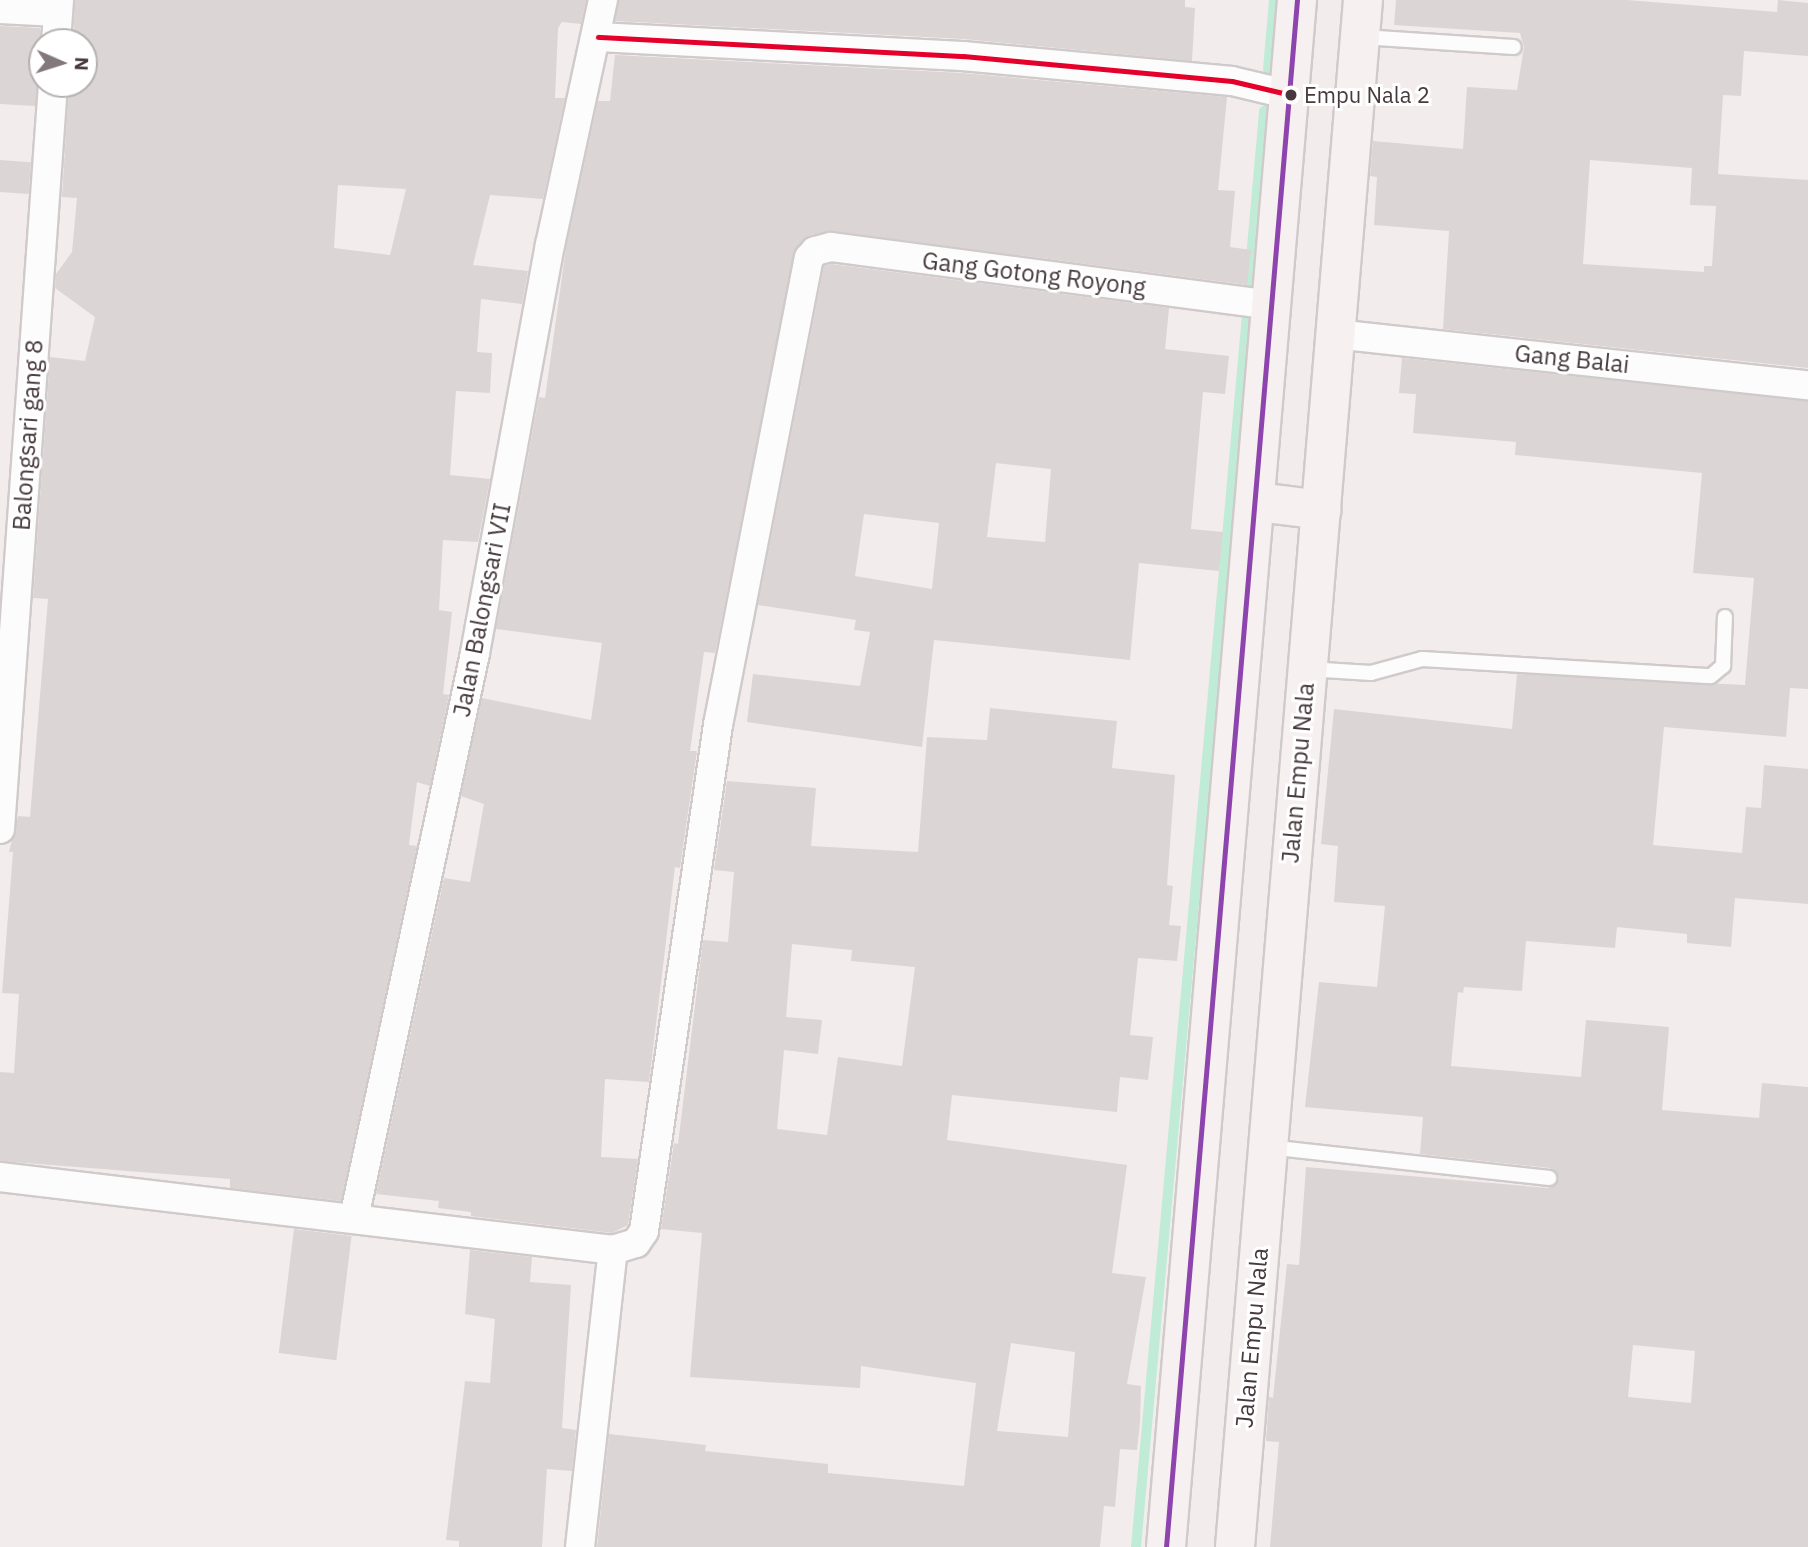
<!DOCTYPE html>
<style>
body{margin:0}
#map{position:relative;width:1808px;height:1547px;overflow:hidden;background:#f2eced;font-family:"IBM Plex Sans",sans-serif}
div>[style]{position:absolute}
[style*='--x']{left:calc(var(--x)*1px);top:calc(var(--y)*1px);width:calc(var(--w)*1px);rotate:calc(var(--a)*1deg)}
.stream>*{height:10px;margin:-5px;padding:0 5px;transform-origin:5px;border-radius:5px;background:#c0ebd7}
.building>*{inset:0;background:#dbd5d6;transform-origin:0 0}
.roads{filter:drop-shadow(2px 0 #d0cacb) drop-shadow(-2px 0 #d0cacb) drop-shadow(0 2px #d0cacb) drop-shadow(0 -2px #d0cacb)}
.lane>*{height:14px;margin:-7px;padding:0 7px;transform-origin:7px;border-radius:7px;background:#fdfcfc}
.street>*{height:28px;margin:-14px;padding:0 14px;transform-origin:14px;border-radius:14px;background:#fdfcfc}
.secondary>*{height:38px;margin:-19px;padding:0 19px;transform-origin:19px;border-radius:19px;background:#f6f0f1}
.bus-1>*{height:5px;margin:-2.5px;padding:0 2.5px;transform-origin:2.5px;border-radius:2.5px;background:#e4002b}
.bus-2>*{height:5px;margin:-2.5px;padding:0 2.5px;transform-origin:2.5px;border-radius:2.5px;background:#8e44ad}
.dots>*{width:19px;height:19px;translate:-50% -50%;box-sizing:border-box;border:4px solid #fff;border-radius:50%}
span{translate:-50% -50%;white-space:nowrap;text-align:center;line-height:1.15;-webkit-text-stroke:6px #fff;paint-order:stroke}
.bus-label{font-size:22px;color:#47393d}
.left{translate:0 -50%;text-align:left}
.street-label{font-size:24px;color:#47393d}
.north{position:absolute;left:28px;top:28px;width:70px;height:70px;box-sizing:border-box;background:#fff;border:2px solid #b5b0b1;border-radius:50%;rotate:93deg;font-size:19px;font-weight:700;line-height:28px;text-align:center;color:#47393d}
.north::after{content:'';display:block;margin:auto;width:24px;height:32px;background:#83787b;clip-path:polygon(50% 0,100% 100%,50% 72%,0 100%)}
</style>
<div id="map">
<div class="stream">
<i style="--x:1268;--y:69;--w:69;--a:-85"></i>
<i style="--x:1248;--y:292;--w:182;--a:-84.9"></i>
<i style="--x:1136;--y:1547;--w:1236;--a:-84.85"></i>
</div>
<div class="building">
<i style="clip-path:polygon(evenodd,75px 0,586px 0,581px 24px,562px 22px,558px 28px,555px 98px,565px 98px,543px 199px,490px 195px,473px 265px,528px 271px,522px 304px,481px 299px,477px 352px,492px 353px,490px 393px,456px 391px,450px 475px,490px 479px,478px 542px,443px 540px,439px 610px,452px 612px,443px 694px,449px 695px,430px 786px,417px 782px,409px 845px,417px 846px,341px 1201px,230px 1188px,230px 1179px,0 1161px,0 1072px,14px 1073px,19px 994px,2px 993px,13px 852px,9px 852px,18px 816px,30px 817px,48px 599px,33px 598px,50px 357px,85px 361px,95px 317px,55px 288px,56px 274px,72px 252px,77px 198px,62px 197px,69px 84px,84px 84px,84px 42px,73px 42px,75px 0,338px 185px,406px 189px,390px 255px,334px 248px,338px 185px)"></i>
<i style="clip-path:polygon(619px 0,1185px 0,1185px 7px,1195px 8px,1192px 61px,964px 39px,615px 21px)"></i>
<i style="clip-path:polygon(evenodd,1396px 0,1627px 0,1777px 12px,1778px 0,1808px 3px,1808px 56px,1744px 51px,1741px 96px,1723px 95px,1718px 174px,1808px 180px,1808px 368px,1443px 329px,1449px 231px,1374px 225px,1377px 177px,1370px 176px,1373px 141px,1463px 149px,1467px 87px,1517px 90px,1524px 47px,1520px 33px,1394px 25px,1396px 0,1590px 160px,1692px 168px,1690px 205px,1716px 206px,1712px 266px,1704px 266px,1704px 272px,1583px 264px,1590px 160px)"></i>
<i style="clip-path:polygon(0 26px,40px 28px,42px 72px,35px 106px,0 104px)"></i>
<i style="clip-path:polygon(615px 55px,962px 73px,1227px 97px,1218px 190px,1235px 191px,1230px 247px,1251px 250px,1247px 285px,833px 231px,810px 235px,796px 248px,715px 653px,704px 652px,690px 751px,697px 751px,680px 868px,675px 867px,649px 1082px,605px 1079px,601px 1157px,638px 1159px,628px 1225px,612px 1233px,471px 1216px,471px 1212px,438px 1208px,439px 1201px,376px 1194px,444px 878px,470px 882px,484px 804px,461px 796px,482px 698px,591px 720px,602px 643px,496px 629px,539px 397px,545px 398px,566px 248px,598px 101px,610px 101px)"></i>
<i style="left:0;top:160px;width:31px;height:32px;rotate:4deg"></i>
<i style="clip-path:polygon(evenodd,832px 264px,1169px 308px,1165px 349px,1229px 356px,1225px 394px,1203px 392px,1191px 529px,1223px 532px,1219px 571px,1139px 563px,1130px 660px,934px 640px,922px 747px,747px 722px,753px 674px,860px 686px,870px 632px,854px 630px,856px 620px,758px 605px,824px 266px,832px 264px,996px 463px,1051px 469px,1045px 542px,987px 537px,996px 463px,832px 264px,864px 514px,939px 523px,932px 589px,855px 576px,864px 514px)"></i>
<i style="clip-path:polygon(evenodd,1402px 358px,1808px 401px,1808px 689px,1790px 688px,1786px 737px,1664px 727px,1653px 845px,1742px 853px,1746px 807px,1761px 808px,1764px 765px,1808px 769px,1808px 904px,1735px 898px,1731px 947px,1687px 943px,1687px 934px,1617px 927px,1615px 948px,1526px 941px,1522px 991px,1464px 987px,1463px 993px,1458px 992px,1451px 1066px,1581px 1077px,1586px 1020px,1669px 1027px,1662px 1110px,1759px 1118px,1762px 1083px,1808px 1087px,1808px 1547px,1270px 1547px,1279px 1442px,1266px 1441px,1269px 1397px,1273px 1398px,1287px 1264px,1299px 1265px,1306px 1167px,1548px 1188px,1559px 1178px,1550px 1168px,1420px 1154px,1423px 1117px,1305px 1107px,1319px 982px,1377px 987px,1385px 906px,1334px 902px,1338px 846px,1321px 844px,1334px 709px,1512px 729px,1517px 674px,1745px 685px,1754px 578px,1693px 573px,1702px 473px,1515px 455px,1516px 442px,1413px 433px,1416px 394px,1399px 393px,1402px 358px,1633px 1345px,1695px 1351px,1691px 1403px,1628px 1397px,1633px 1345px)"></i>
<i style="clip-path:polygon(evenodd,990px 708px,1117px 721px,1112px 768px,1175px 775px,1167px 885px,1173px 886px,1169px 925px,1181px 926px,1177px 961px,1138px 958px,1130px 1035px,1153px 1037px,1148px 1080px,1120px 1077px,1117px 1112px,952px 1095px,947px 1140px,1127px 1165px,1112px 1273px,1146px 1277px,1127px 1384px,1141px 1386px,1140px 1423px,1137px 1450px,1120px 1449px,1115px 1507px,1104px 1506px,1100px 1547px,597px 1547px,609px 1434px,706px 1445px,705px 1451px,828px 1464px,828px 1473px,964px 1486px,976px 1383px,861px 1366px,860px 1388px,690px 1377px,702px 1233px,661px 1229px,674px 1143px,678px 1144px,703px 940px,728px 942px,734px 872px,714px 870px,727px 781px,816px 788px,811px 846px,918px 852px,927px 737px,987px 740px,990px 708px,792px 944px,852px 950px,851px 961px,915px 967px,902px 1066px,838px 1057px,827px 1135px,777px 1129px,784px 1050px,818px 1054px,822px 1020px,786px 1017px,792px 944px,990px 708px,1011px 1343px,1075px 1352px,1068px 1437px,997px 1431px,1011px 1343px)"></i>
<i style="left:294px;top:1229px;width:58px;height:125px;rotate:7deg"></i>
<i style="clip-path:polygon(470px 1250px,532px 1257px,530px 1282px,571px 1285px,562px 1428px,576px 1430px,572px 1471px,547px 1469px,542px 1547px,459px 1547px,459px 1541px,446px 1540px,465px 1381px,490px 1383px,495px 1319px,465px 1314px)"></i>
</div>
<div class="roads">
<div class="lane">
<i style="--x:1362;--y:37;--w:152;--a:3.8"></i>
<i style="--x:1308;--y:669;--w:63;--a:3.6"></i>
<i style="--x:1371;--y:673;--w:53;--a:-15.4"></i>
<i style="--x:1422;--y:659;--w:289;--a:3.4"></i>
<i style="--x:1711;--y:676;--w:16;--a:-40"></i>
<i style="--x:1723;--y:666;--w:49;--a:-87.7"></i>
<i style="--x:1268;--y:1147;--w:283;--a:6.3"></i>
</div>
<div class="street">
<i style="--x:0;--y:9;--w:58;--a:3"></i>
<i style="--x:598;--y:37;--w:365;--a:3"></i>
<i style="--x:963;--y:56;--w:270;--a:5.3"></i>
<i style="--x:1232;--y:81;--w:61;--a:13.3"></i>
<i style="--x:56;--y:42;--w:42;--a:-85.9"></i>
<i style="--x:1335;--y:334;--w:476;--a:6.2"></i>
<i style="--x:0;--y:829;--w:747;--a:-85.93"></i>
<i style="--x:0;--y:1177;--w:617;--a:6.79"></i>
<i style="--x:613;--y:1250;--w:24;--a:-17"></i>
<i style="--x:636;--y:1243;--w:14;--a:-56"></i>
<i style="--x:644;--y:1231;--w:511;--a:-81.68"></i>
<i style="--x:718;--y:725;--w:476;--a:-79"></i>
<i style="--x:809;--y:258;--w:9;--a:-49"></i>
<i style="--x:815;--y:251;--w:16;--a:-14"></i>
<i style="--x:831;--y:247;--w:447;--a:7.5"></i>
<i style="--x:354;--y:1218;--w:578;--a:-77.91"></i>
<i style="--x:475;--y:653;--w:415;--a:-79.6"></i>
<i style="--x:550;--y:245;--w:251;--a:-77.8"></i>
<i style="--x:580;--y:1547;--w:299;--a:-83.7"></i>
</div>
<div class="secondary">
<i style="--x:1257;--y:502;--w:65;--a:7"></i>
<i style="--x:1166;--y:1547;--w:1553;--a:-85.16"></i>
<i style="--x:1235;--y:1547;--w:1552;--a:-85.27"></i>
</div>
</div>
<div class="bus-1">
<i style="--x:598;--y:37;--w:365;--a:3"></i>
<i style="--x:963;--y:56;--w:270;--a:5.3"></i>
<i style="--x:1232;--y:81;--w:61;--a:13.3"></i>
</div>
<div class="bus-2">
<i style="--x:1166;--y:1547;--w:1553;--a:-85.16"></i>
</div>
<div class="dots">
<i style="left:1291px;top:95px;background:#47393d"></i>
</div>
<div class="bus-label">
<span class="left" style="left:1304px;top:95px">Empu Nala 2</span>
</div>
<div class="street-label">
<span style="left:1034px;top:274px;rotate:7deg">Gang Gotong Royong</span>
<span style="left:1572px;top:359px;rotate:6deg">Gang Balai</span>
<span style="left:28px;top:435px;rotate:-86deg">Balongsari gang 8</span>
<span style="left:482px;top:610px;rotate:-79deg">Jalan Balongsari VII</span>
<span style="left:1298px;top:773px;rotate:-85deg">Jalan Empu Nala</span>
<span style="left:1252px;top:1338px;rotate:-85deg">Jalan Empu Nala</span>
</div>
<div class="north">N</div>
</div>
